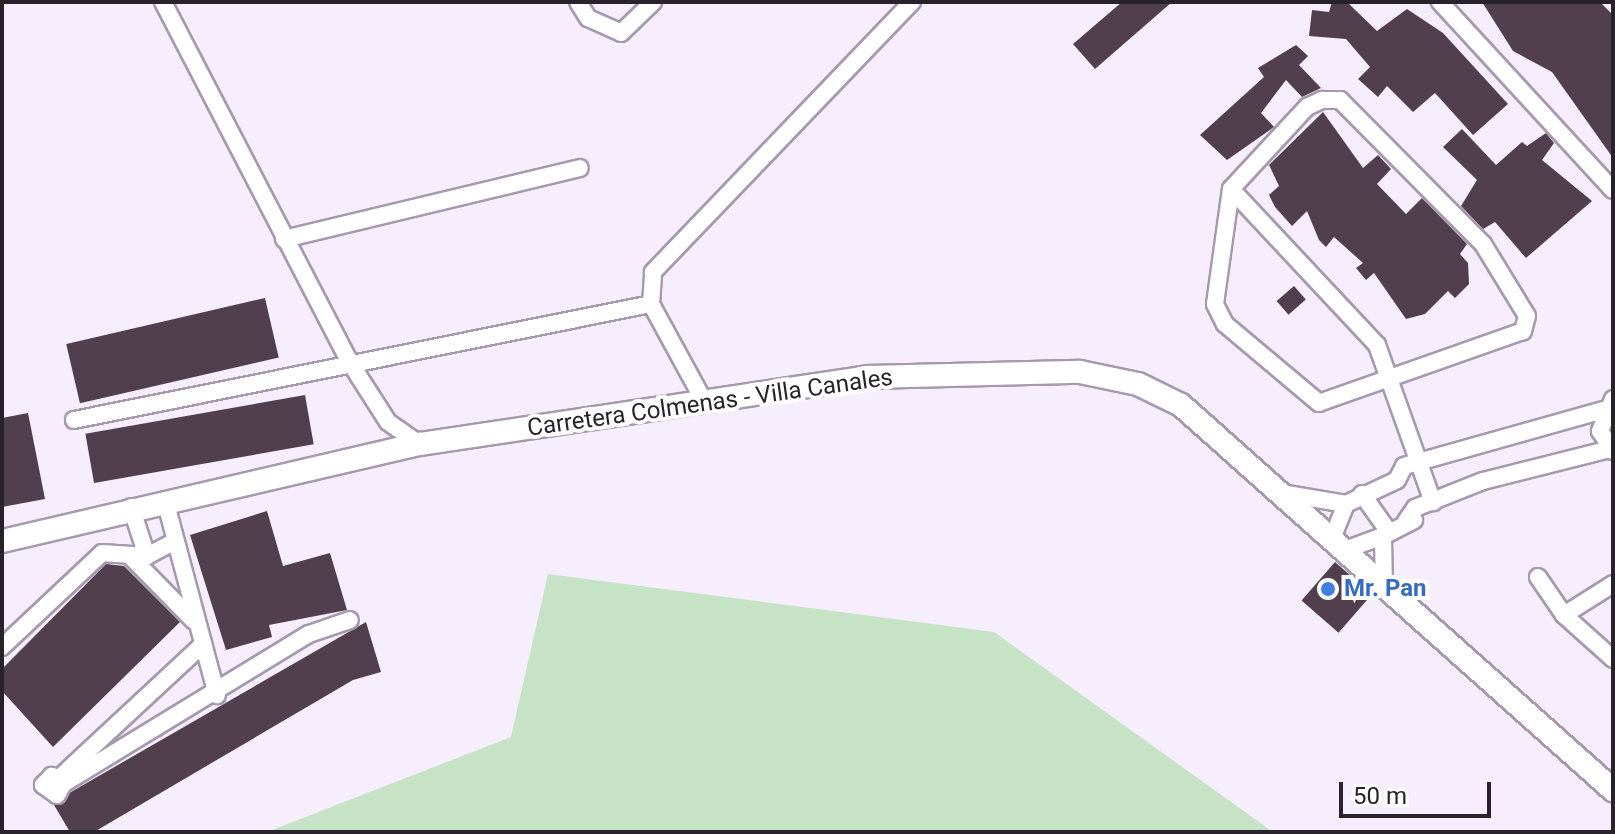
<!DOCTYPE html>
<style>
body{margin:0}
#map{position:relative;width:1615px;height:834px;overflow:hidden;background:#f6eefc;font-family:Roboto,sans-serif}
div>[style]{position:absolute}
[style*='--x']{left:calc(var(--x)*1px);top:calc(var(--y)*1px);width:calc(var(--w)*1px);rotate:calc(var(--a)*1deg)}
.green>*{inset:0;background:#c6e3c5}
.building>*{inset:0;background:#523f4d;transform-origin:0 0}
.roads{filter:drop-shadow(2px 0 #a699af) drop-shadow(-2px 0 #a699af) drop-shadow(0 2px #a699af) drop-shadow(0 -2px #a699af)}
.street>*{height:16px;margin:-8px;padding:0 8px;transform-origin:8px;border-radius:8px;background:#fff}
.secondary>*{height:22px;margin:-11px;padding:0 11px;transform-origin:11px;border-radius:11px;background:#fff}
.dots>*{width:22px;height:22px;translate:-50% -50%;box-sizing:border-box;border:4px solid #fff;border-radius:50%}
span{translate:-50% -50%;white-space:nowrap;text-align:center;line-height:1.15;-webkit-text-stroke:8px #fff;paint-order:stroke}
.street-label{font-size:24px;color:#28222b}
.shop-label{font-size:24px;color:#366cbe;font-weight:700}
.left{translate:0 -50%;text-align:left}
.frame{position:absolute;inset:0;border:4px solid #28222b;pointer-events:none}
.scale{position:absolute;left:1339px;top:782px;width:152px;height:36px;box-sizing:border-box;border:4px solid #28222b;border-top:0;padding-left:10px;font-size:24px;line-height:28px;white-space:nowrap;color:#28222b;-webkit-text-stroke:6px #fff;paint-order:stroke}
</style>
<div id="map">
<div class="green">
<i style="clip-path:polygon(548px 574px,994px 632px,1273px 832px,267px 832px,511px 737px)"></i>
</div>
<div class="building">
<i style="clip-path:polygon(1122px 2px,1172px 2px,1095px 69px,1073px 44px)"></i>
<i style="clip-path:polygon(1332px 2px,1347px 2px,1377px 31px,1407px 9px,1443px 33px,1508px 104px,1473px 135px,1435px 93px,1413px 112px,1387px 86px,1378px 97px,1358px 79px,1370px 67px,1346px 39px,1309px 36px,1312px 10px,1329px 12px)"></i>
<i style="clip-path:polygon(1482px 2px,1600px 2px,1613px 15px,1613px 158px,1552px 72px,1513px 51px)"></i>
<i style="clip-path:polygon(1296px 45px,1308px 56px,1299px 65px,1321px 88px,1302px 97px,1286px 80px,1261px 113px,1274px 127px,1227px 160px,1200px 135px,1264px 77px,1258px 68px)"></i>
<i style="clip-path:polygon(1323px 112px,1363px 168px,1378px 155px,1391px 169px,1377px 184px,1406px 214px,1422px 198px,1467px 244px,1460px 254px,1468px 263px,1469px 284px,1455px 298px,1448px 291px,1425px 314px,1406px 319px,1374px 273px,1366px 280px,1356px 268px,1363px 263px,1334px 237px,1326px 247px,1319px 240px,1307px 211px,1292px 226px,1275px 207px,1269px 195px,1279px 186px,1269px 165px)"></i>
<i style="clip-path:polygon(1462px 129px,1496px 165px,1522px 142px,1527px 146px,1546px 133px,1554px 143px,1542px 160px,1592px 201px,1526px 258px,1495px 222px,1483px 229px,1461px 206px,1477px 180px,1443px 147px)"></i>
<i style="left:1294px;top:286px;width:18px;height:23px;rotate:49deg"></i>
<i style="left:265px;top:298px;width:61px;height:204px;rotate:77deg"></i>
<i style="left:305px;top:395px;width:50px;height:223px;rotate:80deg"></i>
<i style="clip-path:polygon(28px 413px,45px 499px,2px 507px,2px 418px)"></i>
<i style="clip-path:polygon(267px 511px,283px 566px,330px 553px,347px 610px,269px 625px,272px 637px,226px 650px,190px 535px)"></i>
<i style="left:1335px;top:562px;width:49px;height:51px;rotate:41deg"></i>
<i style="clip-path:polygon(106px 564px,124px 566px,180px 622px,53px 747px,2px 691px,2px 669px)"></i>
<i style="clip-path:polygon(366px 622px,381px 672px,353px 680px,94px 832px,70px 832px,54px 805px,71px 792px)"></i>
</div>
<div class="roads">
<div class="street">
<i style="--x:163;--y:2;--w:404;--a:62.6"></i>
<i style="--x:349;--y:361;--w:72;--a:57.4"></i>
<i style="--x:388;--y:422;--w:39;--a:35"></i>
<i style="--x:578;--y:2;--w:19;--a:58"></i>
<i style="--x:588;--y:18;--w:36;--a:24"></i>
<i style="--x:621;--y:33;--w:45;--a:-44.1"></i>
<i style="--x:1440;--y:2;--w:255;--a:47.4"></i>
<i style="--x:1322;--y:100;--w:18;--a:0"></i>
<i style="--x:1340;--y:100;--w:203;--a:45.2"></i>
<i style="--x:1483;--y:244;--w:84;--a:58.6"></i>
<i style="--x:1527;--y:316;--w:16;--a:105"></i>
<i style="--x:1523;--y:331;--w:216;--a:160.6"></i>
<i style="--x:1319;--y:403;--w:123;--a:-140"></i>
<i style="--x:1225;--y:324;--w:22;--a:-117"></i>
<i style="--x:1215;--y:304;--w:116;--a:-82.1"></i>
<i style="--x:1231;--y:189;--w:112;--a:-47.2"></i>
<i style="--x:1307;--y:107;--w:17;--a:-25"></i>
<i style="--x:1231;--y:189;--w:214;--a:46.9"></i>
<i style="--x:1377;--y:345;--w:167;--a:70.4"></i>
<i style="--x:284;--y:239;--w:304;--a:-13.5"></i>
<i style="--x:1613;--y:399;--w:35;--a:112"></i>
<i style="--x:1600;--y:431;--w:24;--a:57"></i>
<i style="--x:705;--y:403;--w:113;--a:-118.6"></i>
<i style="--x:651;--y:304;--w:32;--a:-86"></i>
<i style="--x:653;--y:272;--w:374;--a:-46.2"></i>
<i style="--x:74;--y:420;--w:589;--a:-11.37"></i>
<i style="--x:1281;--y:493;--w:66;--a:9.6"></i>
<i style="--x:1362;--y:494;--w:47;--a:54.6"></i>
<i style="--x:165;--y:500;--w:202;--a:75.1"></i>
<i style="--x:131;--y:507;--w:52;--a:71.9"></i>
<i style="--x:1406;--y:521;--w:16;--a:-55"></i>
<i style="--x:1415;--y:508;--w:73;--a:-21.7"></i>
<i style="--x:1483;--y:481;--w:131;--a:-14.1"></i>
<i style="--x:1331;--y:541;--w:40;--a:-68"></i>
<i style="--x:1346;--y:504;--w:56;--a:-25.2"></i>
<i style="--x:1397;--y:480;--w:16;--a:-63"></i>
<i style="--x:1404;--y:466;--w:207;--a:-15.7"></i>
<i style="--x:1342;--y:551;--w:44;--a:-20.1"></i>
<i style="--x:132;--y:558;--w:88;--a:45.5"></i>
<i style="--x:1538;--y:577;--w:46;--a:55.6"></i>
<i style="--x:1564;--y:615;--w:66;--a:41.9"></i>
<i style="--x:1384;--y:590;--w:54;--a:-91.1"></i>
<i style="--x:1383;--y:536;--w:35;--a:-27"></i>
<i style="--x:1564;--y:615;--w:58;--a:-32.3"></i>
<i style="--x:2;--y:647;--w:137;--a:-43.2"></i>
<i style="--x:102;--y:553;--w:45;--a:3.8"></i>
<i style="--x:147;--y:556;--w:32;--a:-28"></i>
<i style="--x:59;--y:778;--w:197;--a:-42.9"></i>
<i style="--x:63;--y:784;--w:14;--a:-144"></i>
<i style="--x:52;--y:776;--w:13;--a:135"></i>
<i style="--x:43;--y:785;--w:17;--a:36"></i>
<i style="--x:57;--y:795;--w:13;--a:-61"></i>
<i style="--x:63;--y:784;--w:288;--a:-31.4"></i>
<i style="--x:309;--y:634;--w:43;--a:-18.9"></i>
</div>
<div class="secondary">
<i style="--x:2;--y:541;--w:429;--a:-13.1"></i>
<i style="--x:420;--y:444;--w:454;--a:-8.5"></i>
<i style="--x:869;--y:377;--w:211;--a:-1.4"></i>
<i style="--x:1080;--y:372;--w:59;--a:11.7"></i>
<i style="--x:1138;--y:384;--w:48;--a:26"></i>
<i style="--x:1181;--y:405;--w:579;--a:41.71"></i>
</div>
</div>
<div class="dots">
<i style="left:1328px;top:589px;background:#3f7fe0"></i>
</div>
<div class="street-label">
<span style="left:710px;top:403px;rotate:-8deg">Carretera Colmenas - Villa Canales</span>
</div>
<div class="shop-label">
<span class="left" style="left:1344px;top:589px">Mr. Pan</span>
</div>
<div class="frame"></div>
<div class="scale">50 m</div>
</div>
